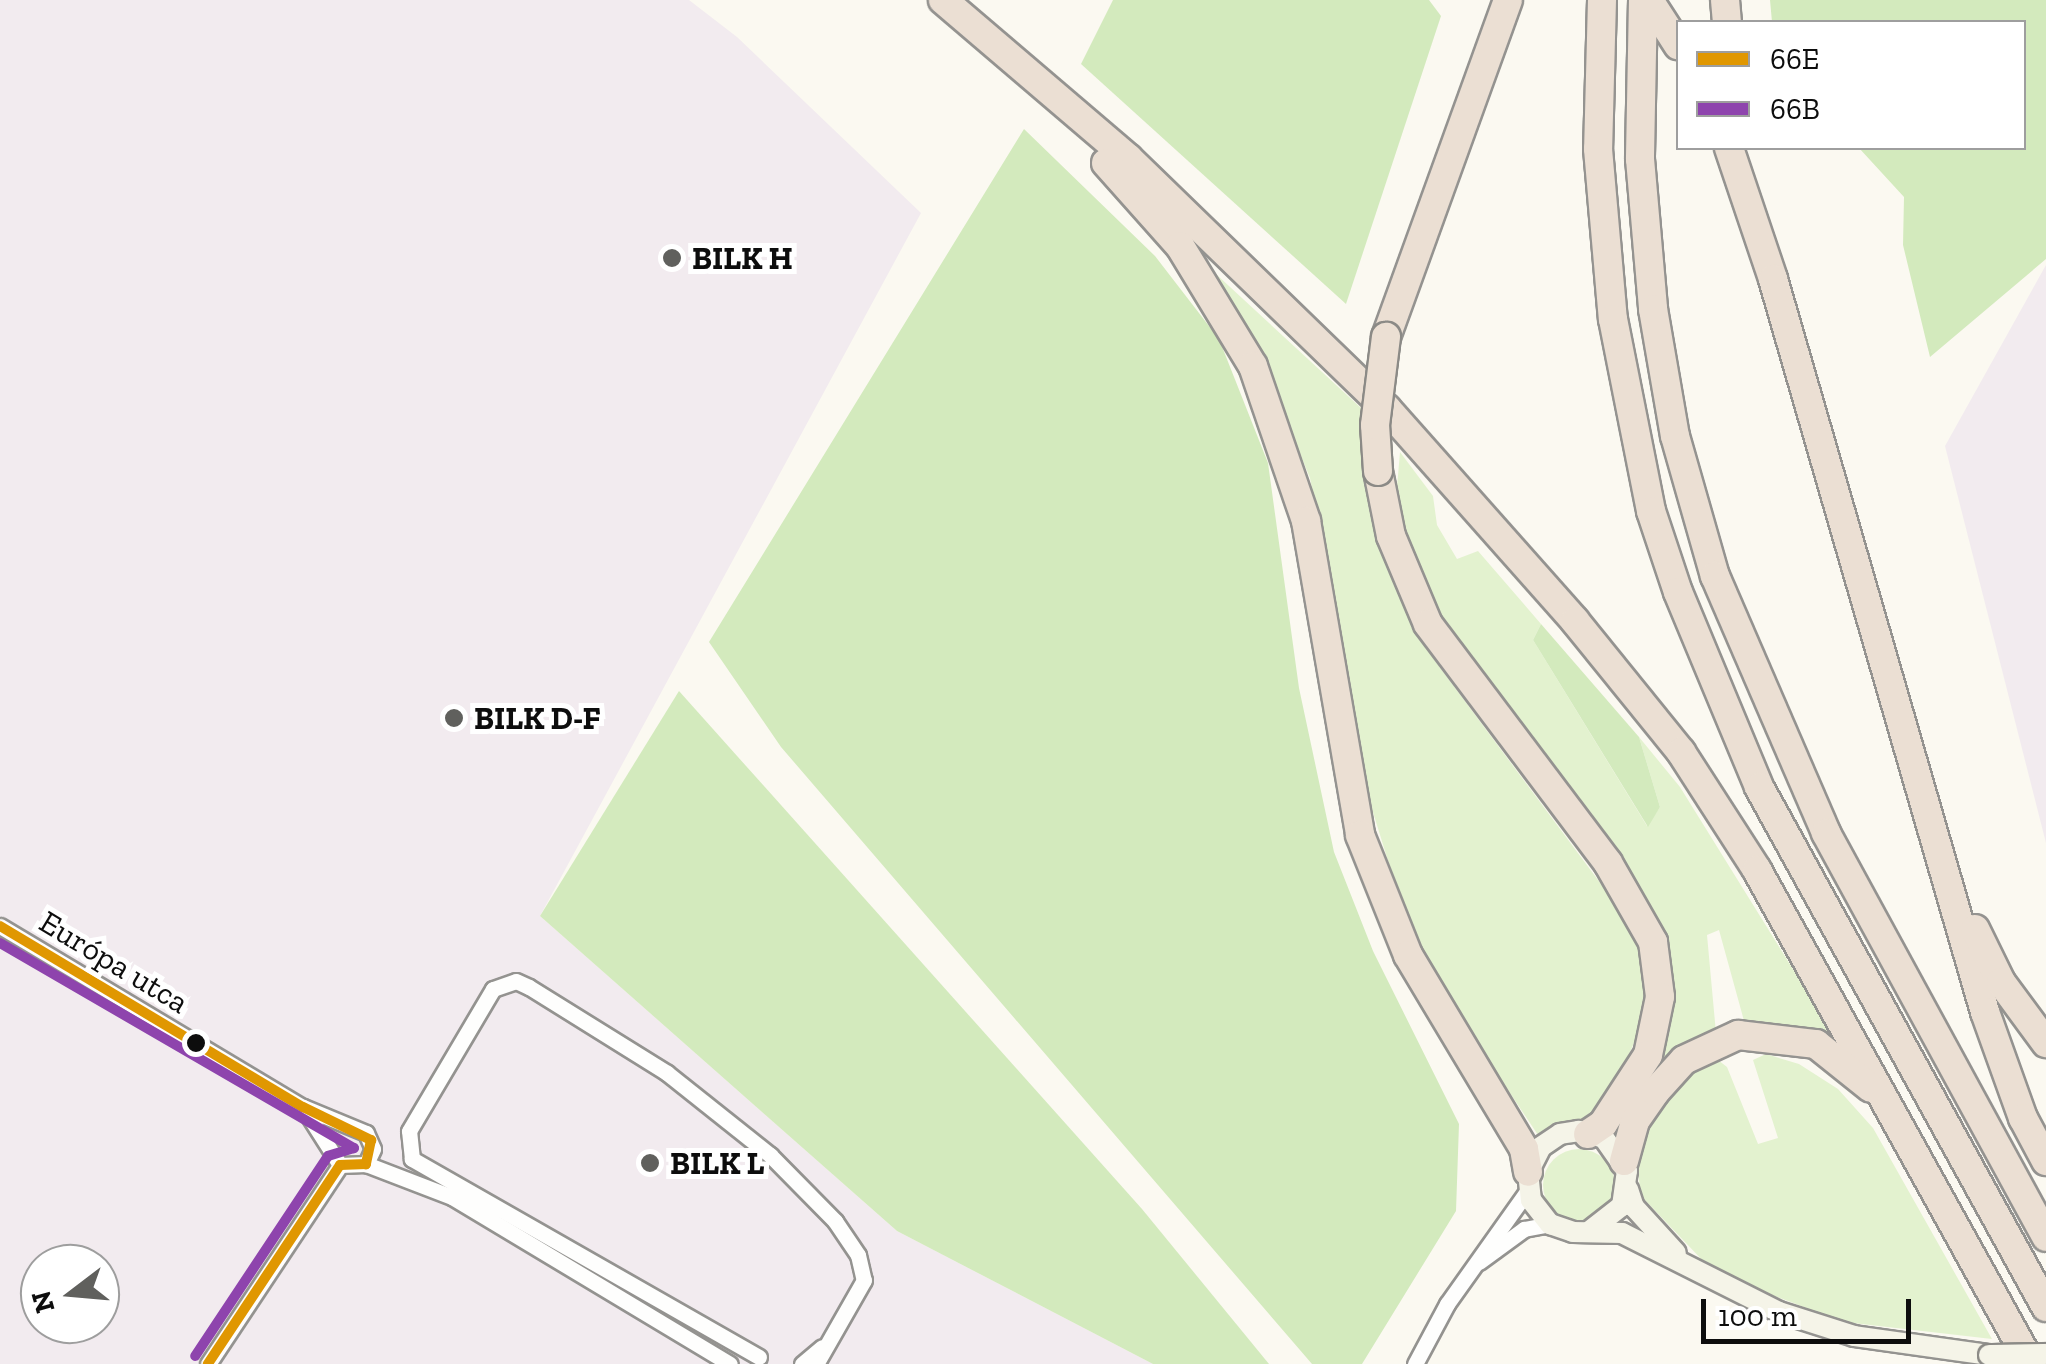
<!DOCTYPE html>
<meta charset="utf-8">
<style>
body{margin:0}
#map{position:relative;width:2046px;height:1364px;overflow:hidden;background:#fbf9f1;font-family:"Zilla Slab",serif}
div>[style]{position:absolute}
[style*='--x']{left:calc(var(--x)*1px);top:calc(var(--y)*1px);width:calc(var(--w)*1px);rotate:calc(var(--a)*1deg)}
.industrial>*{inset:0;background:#f2ebef}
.green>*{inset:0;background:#e3f2cf}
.round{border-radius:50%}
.forest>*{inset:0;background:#d3eabd}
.roads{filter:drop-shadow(2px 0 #949390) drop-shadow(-2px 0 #949390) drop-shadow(0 2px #949390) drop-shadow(0 -2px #949390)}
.street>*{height:15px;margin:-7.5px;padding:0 7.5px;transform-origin:7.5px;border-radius:7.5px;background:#fefefd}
.secondary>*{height:20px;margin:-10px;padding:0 10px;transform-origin:10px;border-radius:10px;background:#f5f4e8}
.highway>*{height:28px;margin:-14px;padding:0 14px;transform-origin:14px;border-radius:14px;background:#ebdfd3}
.bridges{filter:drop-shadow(2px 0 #8b8a86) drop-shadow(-2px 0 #8b8a86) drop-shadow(0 2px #8b8a86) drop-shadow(0 -2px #8b8a86)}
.secondary-bridge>*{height:20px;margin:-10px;padding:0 10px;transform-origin:10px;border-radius:10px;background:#f5f4e8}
.highway-bridge>*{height:28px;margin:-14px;padding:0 14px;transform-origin:14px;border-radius:14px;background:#ebdfd3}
.bus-1>*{height:10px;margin:-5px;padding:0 5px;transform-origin:5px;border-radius:5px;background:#e09701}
.bus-2>*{height:10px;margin:-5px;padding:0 5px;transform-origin:5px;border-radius:5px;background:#8e44ad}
.dots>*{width:28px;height:28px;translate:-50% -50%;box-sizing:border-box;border:5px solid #fff;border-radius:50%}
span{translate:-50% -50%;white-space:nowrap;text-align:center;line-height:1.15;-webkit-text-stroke:10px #fff;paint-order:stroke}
.poi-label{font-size:32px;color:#0d0d0d;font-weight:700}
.left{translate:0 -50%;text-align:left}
.street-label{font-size:32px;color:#0d0d0d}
.legend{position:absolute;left:1676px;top:20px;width:350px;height:130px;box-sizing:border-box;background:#fff;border:2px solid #9e9e9e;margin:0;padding:12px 18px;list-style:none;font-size:30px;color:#0d0d0d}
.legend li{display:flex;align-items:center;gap:20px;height:50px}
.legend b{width:50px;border:2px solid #9e9e9e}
.north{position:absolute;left:20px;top:1244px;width:100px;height:100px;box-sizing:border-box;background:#fff;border:2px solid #9e9e9e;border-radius:50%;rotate:254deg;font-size:28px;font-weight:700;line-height:40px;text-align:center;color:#0d0d0d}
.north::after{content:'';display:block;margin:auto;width:35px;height:45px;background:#60605d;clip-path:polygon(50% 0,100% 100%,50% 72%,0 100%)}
.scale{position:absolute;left:1701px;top:1299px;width:210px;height:45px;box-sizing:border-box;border:5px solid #0d0d0d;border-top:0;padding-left:12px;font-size:30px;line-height:35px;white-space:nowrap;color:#0d0d0d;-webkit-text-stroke:8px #fff;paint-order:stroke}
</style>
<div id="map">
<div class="industrial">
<i style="clip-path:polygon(evenodd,0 0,689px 0,737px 37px,921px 213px,540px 916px,897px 1231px,1153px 1364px,0 1364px,0 0,40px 1264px,100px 1264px,100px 1324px,40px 1324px,40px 1264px)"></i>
<i style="clip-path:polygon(2046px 265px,2046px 843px,1945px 446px)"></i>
</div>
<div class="green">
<i style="clip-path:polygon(1203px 262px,1361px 408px,1367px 493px,1387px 569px,1435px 661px,1627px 919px,1648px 974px,1642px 1024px,1613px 1092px,1590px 1121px,1554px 1125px,1538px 1135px,1443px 993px,1398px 893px,1372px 809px,1310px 478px,1247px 325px)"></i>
<i style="clip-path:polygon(1400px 452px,1433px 496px,1437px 525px,1457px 559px,1478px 551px,1541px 624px,1533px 640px,1647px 826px,1660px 807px,1639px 737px,1680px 787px,1848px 1058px,1746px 1028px,1719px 930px,1707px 935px,1716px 1033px,1633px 1102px,1671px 1025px,1660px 924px,1624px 864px,1438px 619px,1407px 536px,1397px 487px)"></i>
<i style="clip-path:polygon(1766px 1054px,1799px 1064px,1838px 1089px,1873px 1128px,1992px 1339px,1844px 1322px,1756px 1289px,1706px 1264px,1641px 1196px,1635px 1148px,1646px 1121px,1690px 1072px,1718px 1060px,1727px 1067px,1758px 1144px,1778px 1138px,1753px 1060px)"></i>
<i class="round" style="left:1543px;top:1149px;width:72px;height:72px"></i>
</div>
<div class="forest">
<i style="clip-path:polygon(1113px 0,1429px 0,1441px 16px,1346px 304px,1081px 64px)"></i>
<i style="clip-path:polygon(1770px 0,2046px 0,2046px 259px,1930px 357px,1903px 245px,1904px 197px,1859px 148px,2024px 148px,2024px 22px,1772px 22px)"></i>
<i style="clip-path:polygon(1024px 129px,1155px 256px,1219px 339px,1268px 463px,1299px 688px,1334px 852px,1373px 951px,1459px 1124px,1456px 1211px,1362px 1364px,1312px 1364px,781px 747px,709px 642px)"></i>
<i style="clip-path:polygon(1541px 624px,1639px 737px,1660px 807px,1648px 827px,1533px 640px)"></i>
<i style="clip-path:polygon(679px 691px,1142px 1209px,1269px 1364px,1153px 1364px,897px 1231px,540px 916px)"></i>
</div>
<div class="roads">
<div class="street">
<i style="--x:0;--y:926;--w:353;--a:30.9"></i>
<i style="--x:303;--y:1107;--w:68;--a:22.4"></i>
<i style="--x:366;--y:1133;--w:17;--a:66"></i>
<i style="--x:373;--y:1149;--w:17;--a:115"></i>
<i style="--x:366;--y:1164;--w:26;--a:178"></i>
<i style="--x:340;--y:1165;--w:69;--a:-122.5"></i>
<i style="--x:366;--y:1164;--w:92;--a:21"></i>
<i style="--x:452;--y:1197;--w:324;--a:31"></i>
<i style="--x:1479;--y:1262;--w:56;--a:-36.3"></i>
<i style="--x:1524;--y:1229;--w:26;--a:-11"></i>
<i style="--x:759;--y:1357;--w:400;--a:-150.3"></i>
<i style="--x:412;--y:1159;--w:28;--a:-96"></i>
<i style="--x:409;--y:1131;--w:165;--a:-59.4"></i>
<i style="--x:493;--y:989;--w:24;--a:-19"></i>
<i style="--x:516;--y:981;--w:14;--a:25"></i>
<i style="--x:529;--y:987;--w:163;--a:31.9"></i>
<i style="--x:667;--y:1073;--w:132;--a:38.5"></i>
<i style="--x:770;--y:1155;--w:93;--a:45.4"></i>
<i style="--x:835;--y:1221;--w:41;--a:55.9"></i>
<i style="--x:858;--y:1255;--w:26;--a:77"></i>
<i style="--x:864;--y:1280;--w:97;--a:119.7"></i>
<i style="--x:208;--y:1364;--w:239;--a:-56.4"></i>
<i style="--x:802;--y:1364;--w:26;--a:-40"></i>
<i style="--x:1415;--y:1364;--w:68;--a:-61.9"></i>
<i style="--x:1447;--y:1304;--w:140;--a:-54.6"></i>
</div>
<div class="secondary">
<i style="--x:1628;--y:1189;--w:19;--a:72"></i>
<i style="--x:1634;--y:1207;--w:62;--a:47.6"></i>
<i style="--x:1591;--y:1230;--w:39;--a:-38"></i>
<i style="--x:1622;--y:1206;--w:35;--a:-82"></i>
<i style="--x:1627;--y:1171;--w:40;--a:-124.9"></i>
<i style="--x:1604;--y:1138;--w:26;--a:-164"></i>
<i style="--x:1579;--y:1131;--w:19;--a:171"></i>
<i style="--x:1560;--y:1134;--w:23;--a:146"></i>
<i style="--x:1541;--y:1147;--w:28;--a:117"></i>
<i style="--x:1528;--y:1172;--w:28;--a:84"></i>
<i style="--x:1531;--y:1200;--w:31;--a:52"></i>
<i style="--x:1550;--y:1224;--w:24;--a:19"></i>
<i style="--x:1573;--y:1232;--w:49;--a:1.2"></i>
<i style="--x:1622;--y:1233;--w:176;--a:26.7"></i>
<i style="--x:1779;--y:1312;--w:79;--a:17.7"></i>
<i style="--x:1854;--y:1336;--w:136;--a:8"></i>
</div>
<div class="highway">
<i style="--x:943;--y:0;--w:243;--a:40.5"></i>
<i style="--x:1128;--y:158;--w:361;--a:44.1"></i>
<i style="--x:1387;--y:409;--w:283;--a:48.4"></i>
<i style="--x:1575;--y:621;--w:169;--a:51"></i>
<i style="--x:1681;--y:752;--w:140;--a:57.2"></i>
<i style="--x:1757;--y:870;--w:565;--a:60.98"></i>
<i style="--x:1602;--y:0;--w:149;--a:91.5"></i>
<i style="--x:1598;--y:149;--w:171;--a:85"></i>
<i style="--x:1613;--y:319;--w:196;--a:78.8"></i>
<i style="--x:1651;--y:511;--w:85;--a:71.6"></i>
<i style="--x:1678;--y:592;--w:211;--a:67.4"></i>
<i style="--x:1759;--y:787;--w:594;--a:61.1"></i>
<i style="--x:1643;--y:0;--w:159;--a:91.1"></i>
<i style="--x:1640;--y:159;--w:151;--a:85"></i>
<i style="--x:1653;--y:309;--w:129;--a:80.2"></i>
<i style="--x:1675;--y:436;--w:146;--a:74.1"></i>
<i style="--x:1715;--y:576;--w:280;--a:66.6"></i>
<i style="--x:1826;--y:833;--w:460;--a:61.4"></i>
<i style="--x:1649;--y:0;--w:54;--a:57.2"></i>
<i style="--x:1725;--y:0;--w:22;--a:85"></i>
<i style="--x:1729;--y:148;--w:138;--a:71.4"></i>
<i style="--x:1773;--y:279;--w:763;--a:73.87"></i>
<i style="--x:1985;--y:1012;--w:113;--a:70.3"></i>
<i style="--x:2023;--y:1118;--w:49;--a:61.9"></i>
<i style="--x:1106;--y:163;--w:111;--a:48.3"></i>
<i style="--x:1180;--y:246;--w:140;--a:58.7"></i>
<i style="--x:1253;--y:366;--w:164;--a:71.1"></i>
<i style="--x:1306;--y:521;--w:319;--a:80.2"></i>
<i style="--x:1360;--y:835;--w:129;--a:68.2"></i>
<i style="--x:1408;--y:955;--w:226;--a:59.1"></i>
<i style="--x:1524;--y:1149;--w:23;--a:80"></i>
<i style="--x:1386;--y:337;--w:358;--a:-70.1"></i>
<i style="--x:1378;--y:471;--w:66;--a:78.7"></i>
<i style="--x:1391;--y:536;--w:95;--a:67.2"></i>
<i style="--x:1428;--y:624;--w:299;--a:53"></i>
<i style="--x:1608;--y:863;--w:91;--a:60.3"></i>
<i style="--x:1653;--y:942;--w:55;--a:82.7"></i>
<i style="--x:1660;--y:997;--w:59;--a:101.7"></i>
<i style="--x:1648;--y:1055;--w:82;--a:123.1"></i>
<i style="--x:1603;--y:1124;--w:18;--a:146"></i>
<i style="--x:1975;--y:929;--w:59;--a:63.9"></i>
<i style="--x:2001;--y:982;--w:76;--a:53.6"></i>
<i style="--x:1624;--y:1161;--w:41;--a:-74.6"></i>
<i style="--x:1635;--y:1121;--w:35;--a:-55"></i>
<i style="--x:1655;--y:1092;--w:43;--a:-47.8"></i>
<i style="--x:1684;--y:1060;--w:60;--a:-24.8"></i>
<i style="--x:1738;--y:1035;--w:79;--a:6.6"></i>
<i style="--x:1816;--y:1044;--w:70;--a:38.7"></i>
</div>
</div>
<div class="bridges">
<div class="secondary-bridge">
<i style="--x:1989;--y:1355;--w:57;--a:-1"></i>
</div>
<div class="highway-bridge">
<i style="--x:1378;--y:471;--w:46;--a:-93.7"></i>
<i style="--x:1375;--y:425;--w:89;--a:-82.9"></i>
</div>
</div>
<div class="bus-1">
<i style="--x:0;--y:926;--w:353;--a:30.9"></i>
<i style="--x:303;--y:1107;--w:76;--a:25.9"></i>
<i style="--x:371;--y:1140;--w:25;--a:102"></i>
<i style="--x:366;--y:1164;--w:26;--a:178"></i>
<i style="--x:340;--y:1165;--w:239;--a:123.6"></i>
</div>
<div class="bus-2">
<i style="--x:0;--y:943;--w:409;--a:30.1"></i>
<i style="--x:354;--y:1148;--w:27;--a:163"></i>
<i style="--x:328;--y:1156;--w:240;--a:123.6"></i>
</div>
<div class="dots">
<i style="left:672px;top:258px;background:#60605d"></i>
<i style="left:454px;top:718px;background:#60605d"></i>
<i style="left:196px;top:1043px;background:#0d0d0d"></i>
<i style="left:650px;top:1163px;background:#60605d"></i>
</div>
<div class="poi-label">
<span class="left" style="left:692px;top:258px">BILK H</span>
<span class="left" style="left:474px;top:718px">BILK D-F</span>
<span class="left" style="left:670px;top:1163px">BILK L</span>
</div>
<div class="street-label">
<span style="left:114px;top:962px;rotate:31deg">Európa utca</span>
</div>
<ul class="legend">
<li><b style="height:12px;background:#e09701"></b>66E</li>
<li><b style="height:12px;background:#8e44ad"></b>66B</li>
</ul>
<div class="north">N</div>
<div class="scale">100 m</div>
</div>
